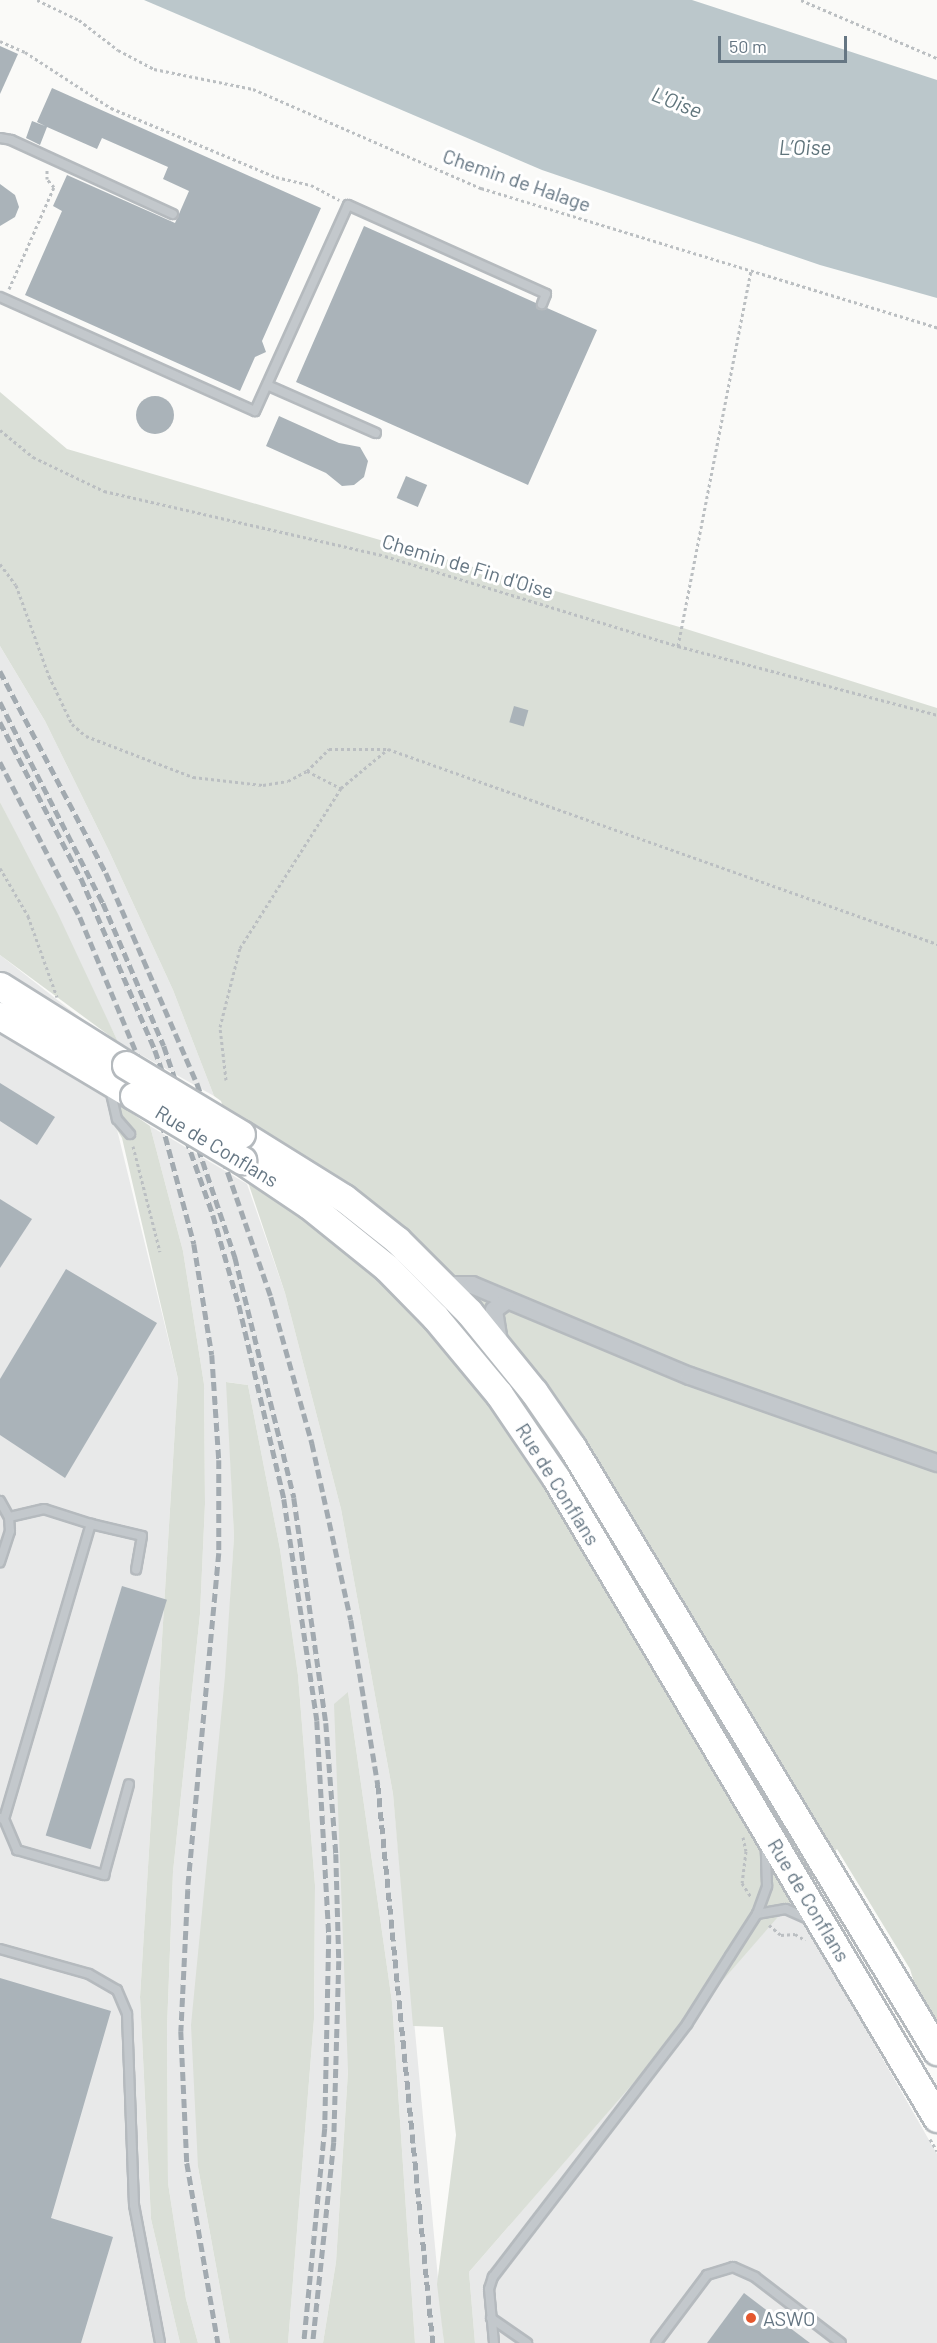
<!DOCTYPE html>
<meta charset="utf-8">
<style>
body{margin:0}
#map{position:relative;width:937px;height:2343px;overflow:hidden;background:#fafaf8;font-family:Barlow,sans-serif}
div>[style]{position:absolute}
[style*='--x']{left:calc(var(--x)*1px);top:calc(var(--y)*1px);width:calc(var(--w)*1px);rotate:calc(var(--a)*1deg)}
.built>*{inset:0;background:#e8e9e9}
.green>*{inset:0;background:#dadfd7}
.water>*{inset:0;background:#bbc7cb}
.building>*{inset:0;background:#aab3b9;transform-origin:0 0}
.round{border-radius:50%}
.path>*{height:3px;margin-top:-1.5px;transform-origin:0;background:repeating-linear-gradient(90deg,#bbbfc2 0 3px,transparent 0 6px)}
.roads{filter:drop-shadow(2px 0 #b5babe) drop-shadow(-2px 0 #b5babe) drop-shadow(0 2px #b5babe) drop-shadow(0 -2px #b5babe)}
.lane>*{height:8px;margin:-4px;padding:0 4px;transform-origin:4px;border-radius:4px;background:#c3c8cc}
.street>*{height:16px;margin:-8px;padding:0 8px;transform-origin:8px;border-radius:8px;background:#c3c8cc}
.primary>*{height:27px;margin:-13.5px;padding:0 13.5px;transform-origin:13.5px;border-radius:13.5px;background:#fff}
.rail>*{height:4.5px;margin-top:-2.25px;transform-origin:0;background:repeating-linear-gradient(90deg,#a2aab0 0 9px,transparent 0 13.5px)}
.bridges{filter:drop-shadow(2px 0 #b5babe) drop-shadow(-2px 0 #b5babe) drop-shadow(0 2px #b5babe) drop-shadow(0 -2px #b5babe)}
.primary-bridge>*{height:27px;margin:-13.5px;padding:0 13.5px;transform-origin:13.5px;border-radius:13.5px;background:#fff}
.dots>*{width:16px;height:16px;translate:-50% -50%;box-sizing:border-box;border:3px solid #fff;border-radius:50%}
span{translate:-50% -50%;white-space:nowrap;text-align:center;line-height:1.15;-webkit-text-stroke:6px #fff;paint-order:stroke}
.street-label{font-size:20px;color:#657683}
.poi-label{font-size:20px;color:#657683}
.left{translate:0 -50%;text-align:left}
.water-label{font-size:21px;color:#60757c;font-style:italic}
.scale{position:absolute;left:718px;top:36px;width:129px;height:27px;box-sizing:border-box;border:3px solid #657683;border-top:0;padding-left:8px;font-size:18px;line-height:21px;white-space:nowrap;color:#657683;-webkit-text-stroke:4px #fff;paint-order:stroke}
</style>
<div id="map">
<div class="built">
<i style="clip-path:polygon(0 646px,45px 721px,109px 851px,173px 990px,214px 1096px,118px 1042px,0 802px)"></i>
<i style="clip-path:polygon(0 955px,92px 1027px,178px 1379px,140px 1997px,151px 2219px,180px 2343px,0 2343px)"></i>
<i style="clip-path:polygon(150px 1126px,247px 1184px,285px 1293px,341px 1509px,393px 1794px,444px 2343px,415px 2343px,392px 2002px,348px 1692px,348px 2071px,336px 2262px,323px 2343px,288px 2343px,314px 2019px,315px 1885px,298px 1675px,280px 1549px,248px 1385px,227px 1382px,234px 1536px,198px 2167px,230px 2343px,198px 2343px,186px 2299px,168px 2183px,167px 2028px,173px 1872px,200px 1614px,205px 1504px,204px 1384px,183px 1251px)"></i>
<i style="clip-path:polygon(792px 1900px,937px 2154px,937px 2343px,475px 2343px,469px 2272px)"></i>
</div>
<div class="green">
<i style="clip-path:polygon(0 392px,67px 449px,683px 628px,937px 708px,937px 2039px,926px 2022px,910px 1969px,837px 1849px,469px 2272px,475px 2343px,444px 2343px,437px 2284px,456px 2135px,443px 2027px,413px 2026px,393px 1794px,341px 1509px,285px 1293px,221px 1101px,214px 1096px,173px 990px,109px 851px,45px 721px,0 646px)"></i>
<i style="clip-path:polygon(0 802px,58px 914px,118px 1042px,0 955px)"></i>
<i style="clip-path:polygon(107px 1096px,150px 1126px,183px 1251px,204px 1384px,205px 1504px,200px 1614px,173px 1872px,167px 2028px,168px 2183px,186px 2299px,198px 2343px,180px 2343px,151px 2219px,140px 1997px,178px 1379px,122px 1138px,114px 1125px)"></i>
<i style="clip-path:polygon(226px 1382px,248px 1385px,280px 1549px,298px 1675px,315px 1885px,314px 2019px,288px 2343px,230px 2343px,198px 2167px,191px 2025px,225px 1676px,234px 1536px)"></i>
<i style="clip-path:polygon(348px 1692px,392px 2002px,415px 2343px,323px 2343px,336px 2262px,348px 2071px,334px 1704px)"></i>
</div>
<div class="water">
<i style="clip-path:polygon(144px 0,692px 0,937px 80px,937px 298px,820px 265px,542px 170px)"></i>
</div>
<div class="building">
<i style="clip-path:polygon(0 46px,18px 54px,0 94px)"></i>
<i style="clip-path:polygon(52px 88px,321px 208px,262px 341px,266px 352px,255px 357px,240px 391px,25px 295px,62px 211px,53px 206px,67px 175px,175px 223px,189px 191px,163px 179px,168px 167px,102px 138px,97px 149px,47px 127px,40px 145px,26px 138px,32px 121px,45px 126px,37px 122px)"></i>
<i style="clip-path:polygon(0 184px,15px 195px,19px 207px,15px 217px,0 226px)"></i>
<i style="clip-path:polygon(364px 226px,536px 303px,539px 310px,547px 308px,597px 330px,528px 485px,296px 382px)"></i>
<i class="round" style="left:136px;top:396px;width:38px;height:38px"></i>
<i style="clip-path:polygon(279px 416px,339px 443px,360px 447px,368px 461px,364px 477px,354px 485px,342px 486px,326px 473px,266px 446px)"></i>
<i style="left:406px;top:476px;width:23px;height:24px;rotate:23deg"></i>
<i style="left:514px;top:706px;width:15px;height:17px;rotate:16deg"></i>
<i style="clip-path:polygon(0 1083px,55px 1117px,37px 1145px,0 1121px)"></i>
<i style="clip-path:polygon(0 1199px,32px 1219px,0 1268px)"></i>
<i style="clip-path:polygon(66px 1269px,157px 1323px,65px 1478px,0 1435px,0 1379px)"></i>
<i style="left:122px;top:1586px;width:47px;height:261px;rotate:17deg"></i>
<i style="clip-path:polygon(0 1978px,111px 2011px,51px 2218px,113px 2237px,81px 2343px,0 2343px)"></i>
<i style="clip-path:polygon(744px 2293px,810px 2343px,707px 2343px)"></i>
</div>
<div class="path">
<i style="--x:37;--y:0;--w:47;--a:25.5"></i>
<i style="--x:79;--y:20;--w:49;--a:37.6"></i>
<i style="--x:118;--y:50;--w:41;--a:27.8"></i>
<i style="--x:154;--y:69;--w:101;--a:11.4"></i>
<i style="--x:253;--y:89;--w:249;--a:23.5"></i>
<i style="--x:481;--y:188;--w:477;--a:17"></i>
<i style="--x:801;--y:0;--w:148;--a:23.1"></i>
<i style="--x:0;--y:41;--w:27;--a:24"></i>
<i style="--x:25;--y:52;--w:103;--a:33.1"></i>
<i style="--x:111;--y:108;--w:179;--a:22.7"></i>
<i style="--x:276;--y:177;--w:36;--a:13"></i>
<i style="--x:311;--y:185;--w:32;--a:28"></i>
<i style="--x:9;--y:289;--w:111;--a:-66.2"></i>
<i style="--x:54;--y:187;--w:11;--a:-131"></i>
<i style="--x:47;--y:179;--w:9;--a:-90"></i>
<i style="--x:0;--y:430;--w:43;--a:39.3"></i>
<i style="--x:33;--y:457;--w:79;--a:25.6"></i>
<i style="--x:104;--y:491;--w:288;--a:13"></i>
<i style="--x:385;--y:556;--w:307;--a:17.1"></i>
<i style="--x:678;--y:646;--w:268;--a:14.9"></i>
<i style="--x:0;--y:564;--w:26;--a:53"></i>
<i style="--x:16;--y:585;--w:97;--a:70.1"></i>
<i style="--x:49;--y:676;--w:53;--a:64.4"></i>
<i style="--x:72;--y:724;--w:18;--a:41"></i>
<i style="--x:86;--y:736;--w:115;--a:21"></i>
<i style="--x:193;--y:777;--w:70;--a:6.5"></i>
<i style="--x:263;--y:785;--w:25;--a:-9"></i>
<i style="--x:288;--y:781;--w:21;--a:-28"></i>
<i style="--x:307;--y:771;--w:38;--a:27"></i>
<i style="--x:678;--y:646;--w:382;--a:-79"></i>
<i style="--x:307;--y:771;--w:31;--a:-45"></i>
<i style="--x:329;--y:749;--w:59;--a:0"></i>
<i style="--x:0;--y:868;--w:56;--a:59.7"></i>
<i style="--x:28;--y:916;--w:86;--a:70.3"></i>
<i style="--x:226;--y:1080;--w:53;--a:-96.5"></i>
<i style="--x:220;--y:1027;--w:81;--a:-75.8"></i>
<i style="--x:240;--y:948;--w:189;--a:-57.7"></i>
<i style="--x:341;--y:788;--w:61;--a:-39.7"></i>
<i style="--x:388;--y:749;--w:583;--a:19.55"></i>
<i style="--x:133;--y:1146;--w:109;--a:75.7"></i>
<i style="--x:743;--y:1837;--w:14;--a:78"></i>
<i style="--x:746;--y:1851;--w:32;--a:97"></i>
<i style="--x:742;--y:1883;--w:17;--a:57"></i>
<i style="--x:769;--y:1925;--w:16;--a:40"></i>
<i style="--x:781;--y:1935;--w:14;--a:-4"></i>
<i style="--x:795;--y:1934;--w:12;--a:31"></i>
<i style="--x:930;--y:2139;--w:14;--a:60"></i>
</div>
<div class="roads">
<div class="lane">
<i style="--x:0;--y:138;--w:11;--a:10"></i>
<i style="--x:11;--y:140;--w:178;--a:24.6"></i>
<i style="--x:0;--y:297;--w:279;--a:24.1"></i>
<i style="--x:255;--y:411;--w:226;--a:-65.7"></i>
<i style="--x:348;--y:205;--w:217;--a:24.2"></i>
<i style="--x:546;--y:294;--w:11;--a:112"></i>
<i style="--x:267;--y:385;--w:119;--a:23.8"></i>
<i style="--x:110;--y:1089;--w:31;--a:77"></i>
<i style="--x:117;--y:1119;--w:20;--a:49"></i>
<i style="--x:0;--y:1501;--w:18;--a:61"></i>
<i style="--x:9;--y:1517;--w:14;--a:86"></i>
<i style="--x:10;--y:1531;--w:33;--a:108"></i>
<i style="--x:91;--y:1524;--w:52;--a:13.2"></i>
<i style="--x:142;--y:1536;--w:34;--a:100"></i>
<i style="--x:0;--y:1818;--w:4;--a:14"></i>
<i style="--x:4;--y:1819;--w:308;--a:-73.6"></i>
<i style="--x:91;--y:1524;--w:49;--a:-162.3"></i>
<i style="--x:44;--y:1509;--w:36;--a:167"></i>
<i style="--x:4;--y:1819;--w:34;--a:67"></i>
<i style="--x:17;--y:1850;--w:91;--a:16"></i>
<i style="--x:104;--y:1875;--w:94;--a:-74.6"></i>
<i style="--x:757;--y:1914;--w:29;--a:-10"></i>
<i style="--x:786;--y:1909;--w:24;--a:24"></i>
<i style="--x:0;--y:1949;--w:92;--a:15.7"></i>
<i style="--x:89;--y:1974;--w:32;--a:30"></i>
<i style="--x:117;--y:1990;--w:26;--a:67"></i>
<i style="--x:127;--y:2014;--w:191;--a:87.9"></i>
<i style="--x:134;--y:2205;--w:140;--a:79.3"></i>
<i style="--x:491;--y:2318;--w:44;--a:34.8"></i>
<i style="--x:494;--y:2343;--w:54;--a:-95.3"></i>
<i style="--x:489;--y:2289;--w:13;--a:-72"></i>
<i style="--x:493;--y:2277;--w:319;--a:-52.5"></i>
<i style="--x:687;--y:2024;--w:80;--a:-57.7"></i>
<i style="--x:730;--y:1956;--w:50;--a:-57.3"></i>
<i style="--x:757;--y:1914;--w:30;--a:-70"></i>
<i style="--x:767;--y:1886;--w:37;--a:-92"></i>
<i style="--x:656;--y:2343;--w:85;--a:-53.1"></i>
<i style="--x:707;--y:2275;--w:27;--a:-17"></i>
<i style="--x:733;--y:2267;--w:24;--a:24"></i>
<i style="--x:755;--y:2277;--w:108;--a:37.5"></i>
</div>
<div class="street">
<i style="--x:445;--y:1285;--w:27;--a:0"></i>
<i style="--x:472;--y:1285;--w:236;--a:22.7"></i>
<i style="--x:690;--y:1376;--w:262;--a:19.4"></i>
<i style="--x:499;--y:1342;--w:32;--a:-99"></i>
<i style="--x:494;--y:1310;--w:14;--a:-36"></i>
</div>
<div class="primary">
<i style="--x:0;--y:986;--w:149;--a:32.1"></i>
<i style="--x:0;--y:1016;--w:156;--a:30.8"></i>
<i style="--x:241;--y:1134;--w:121;--a:31.9"></i>
<i style="--x:344;--y:1198;--w:68;--a:38.4"></i>
<i style="--x:397;--y:1240;--w:102;--a:45"></i>
<i style="--x:469;--y:1312;--w:103;--a:50.9"></i>
<i style="--x:534;--y:1392;--w:67;--a:55.4"></i>
<i style="--x:572;--y:1447;--w:706;--a:58.86"></i>
<i style="--x:242;--y:1160;--w:81;--a:33.9"></i>
<i style="--x:309;--y:1205;--w:100;--a:38.9"></i>
<i style="--x:387;--y:1268;--w:69;--a:45.6"></i>
<i style="--x:435;--y:1317;--w:100;--a:50.3"></i>
<i style="--x:499;--y:1394;--w:102;--a:55.8"></i>
<i style="--x:556;--y:1478;--w:745;--a:59.23"></i>
</div>
</div>
<div class="rail">
<i style="--x:0;--y:671;--w:228;--a:62.3"></i>
<i style="--x:106;--y:873;--w:229;--a:66.6"></i>
<i style="--x:197;--y:1083;--w:226;--a:70.9"></i>
<i style="--x:271;--y:1297;--w:152;--a:74.3"></i>
<i style="--x:312;--y:1443;--w:181;--a:77.6"></i>
<i style="--x:351;--y:1620;--w:167;--a:80.7"></i>
<i style="--x:378;--y:1785;--w:561;--a:84.37"></i>
<i style="--x:0;--y:702;--w:226;--a:62.9"></i>
<i style="--x:103;--y:903;--w:155;--a:66.9"></i>
<i style="--x:164;--y:1046;--w:223;--a:71.4"></i>
<i style="--x:235;--y:1257;--w:248;--a:76.2"></i>
<i style="--x:294;--y:1498;--w:227;--a:81.9"></i>
<i style="--x:326;--y:1723;--w:131;--a:85.6"></i>
<i style="--x:336;--y:1854;--w:107;--a:88.4"></i>
<i style="--x:339;--y:1961;--w:181;--a:91.6"></i>
<i style="--x:334;--y:2142;--w:202;--a:96"></i>
<i style="--x:0;--y:722;--w:176;--a:62.6"></i>
<i style="--x:81;--y:878;--w:187;--a:66.7"></i>
<i style="--x:155;--y:1050;--w:175;--a:70.6"></i>
<i style="--x:213;--y:1215;--w:94;--a:73.9"></i>
<i style="--x:239;--y:1305;--w:199;--a:76.9"></i>
<i style="--x:284;--y:1499;--w:224;--a:81.5"></i>
<i style="--x:317;--y:1721;--w:214;--a:86.8"></i>
<i style="--x:329;--y:1935;--w:193;--a:91.2"></i>
<i style="--x:325;--y:2128;--w:216;--a:95.6"></i>
<i style="--x:0;--y:762;--w:174;--a:62.7"></i>
<i style="--x:80;--y:917;--w:195;--a:67.4"></i>
<i style="--x:155;--y:1097;--w:152;--a:75.1"></i>
<i style="--x:194;--y:1244;--w:112;--a:80.8"></i>
<i style="--x:212;--y:1355;--w:105;--a:86.2"></i>
<i style="--x:219;--y:1460;--w:93;--a:90"></i>
<i style="--x:219;--y:1553;--w:338;--a:95.3"></i>
<i style="--x:188;--y:1890;--w:141;--a:92.8"></i>
<i style="--x:181;--y:2031;--w:132;--a:87.4"></i>
<i style="--x:187;--y:2163;--w:183;--a:80.2"></i>
</div>
<div class="bridges">
<div class="primary-bridge">
<i style="--x:126;--y:1065;--w:134;--a:31"></i>
<i style="--x:134;--y:1096;--w:126;--a:30.7"></i>
</div>
</div>
<div class="dots">
<i style="left:751px;top:2318px;background:#e4572e"></i>
</div>
<div class="street-label">
<span style="left:517px;top:180px;rotate:19deg">Chemin de Halage</span>
<span style="left:468px;top:566px;rotate:17deg">Chemin de Fin d'Oise</span>
<span style="left:217px;top:1146px;rotate:31deg">Rue de Conflans</span>
<span style="left:558px;top:1484px;rotate:58deg">Rue de Conflans</span>
<span style="left:809px;top:1900px;rotate:59deg">Rue de Conflans</span>
</div>
<div class="poi-label">
<span class="left" style="left:763px;top:2318px">ASWO</span>
</div>
<div class="water-label">
<span style="left:677px;top:102px;rotate:21deg">L'Oise</span>
<span style="left:805px;top:147px">L’Oise</span>
</div>
<div class="scale">50 m</div>
</div>
